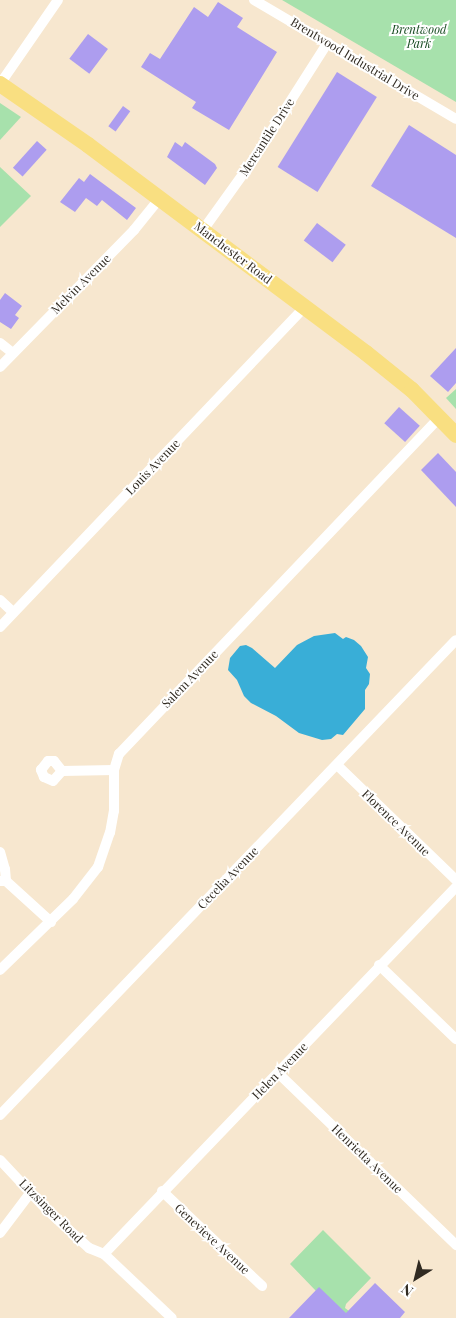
<!DOCTYPE html>
<style>
body{margin:0}
#map{position:relative;width:456px;height:1318px;overflow:hidden;background:#f7e7cf;font-family:"Playfair Display",serif}
div>[style]{position:absolute}
[style*='--x']{left:calc(var(--x)*1px);top:calc(var(--y)*1px);width:calc(var(--w)*1px);rotate:calc(var(--a)*1deg)}
.green>*{inset:0;background:#a7e1ac}
.water>*{inset:0;background:#39aed7}
.building>*{inset:0;background:#ad9def;transform-origin:0 0}
.street>*{height:10px;margin:-5px;padding:0 5px;transform-origin:5px;border-radius:5px;background:#fff}
.primary>*{height:16px;margin:-8px;padding:0 8px;transform-origin:8px;border-radius:8px;background:#f9df81}
span{translate:-50% -50%;white-space:nowrap;text-align:center;line-height:1.15;-webkit-text-stroke:4px #fff;paint-order:stroke}
.park-label{font-size:12px;color:#174b21;font-style:italic}
.street-label{font-size:12px;color:#302a21}
.north{position:absolute;left:391px;top:1253px;width:50px;height:50px;-webkit-text-stroke:4px #fff;paint-order:stroke;rotate:216deg;font-size:14px;font-weight:700;line-height:20px;text-align:center;color:#302a21}
.north::after{content:'';display:block;margin:auto;width:18px;height:22px;background:#302a21;clip-path:polygon(50% 0,100% 100%,50% 72%,0 100%)}
</style>
<div id="map">
<div class="green">
<i style="clip-path:polygon(282px 0,456px 0,456px 102px)"></i>
<i style="clip-path:polygon(0 103px,21px 117px,0 140px)"></i>
<i style="clip-path:polygon(0 167px,31px 196px,0 227px)"></i>
<i style="clip-path:polygon(456px 389px,456px 409px,446px 398px)"></i>
<i style="clip-path:polygon(323px 1230px,371px 1278px,346px 1304px,345px 1308px,349px 1311px,342px 1318px,290px 1264px)"></i>
</div>
<div class="water">
<i style="clip-path:polygon(335px 633px,343px 639px,346px 637px,354px 640px,361px 646px,368px 657px,366px 668px,370px 674px,369px 684px,365px 690px,365px 709px,343px 735px,337px 734px,331px 739px,322px 740px,299px 733px,276px 716px,251px 703px,244px 696px,237px 680px,228px 670px,230px 658px,240px 646px,246px 645px,252px 648px,275px 668px,297px 645px,314px 636px)"></i>
</div>
<div class="building">
<i style="clip-path:polygon(218px 2px,243px 18px,237px 27px,277px 52px,229px 130px,192px 108px,196px 102px,141px 67px,150px 53px,160px 59px,194px 7px,208px 17px)"></i>
<i style="left:88px;top:34px;width:25px;height:31px;rotate:37deg"></i>
<i style="left:337px;top:72px;width:47px;height:112px;rotate:32deg"></i>
<i style="left:123px;top:106px;width:9px;height:25px;rotate:36deg"></i>
<i style="clip-path:polygon(409px 125px,456px 155px,456px 238px,371px 186px)"></i>
<i style="left:37px;top:141px;width:13px;height:36px;rotate:42deg"></i>
<i style="clip-path:polygon(175px 142px,182px 147px,185px 142px,215px 164px,217px 168px,205px 185px,167px 157px)"></i>
<i style="clip-path:polygon(90px 174px,136px 208px,127px 220px,102px 200px,97px 206px,86px 198px,75px 212px,60px 202px,79px 178px,84px 182px)"></i>
<i style="left:317px;top:223px;width:36px;height:22px;rotate:37deg"></i>
<i style="clip-path:polygon(5px 293px,22px 306px,15px 315px,19px 318px,11px 329px,0 322px,0 300px)"></i>
<i style="clip-path:polygon(456px 348px,456px 383px,448px 392px,430px 376px)"></i>
<i style="left:399px;top:407px;width:28px;height:22px;rotate:42deg"></i>
<i style="clip-path:polygon(438px 453px,456px 472px,456px 507px,421px 470px)"></i>
<i style="clip-path:polygon(375px 1283px,405px 1312px,400px 1318px,289px 1318px,319px 1287px,346px 1313px)"></i>
</div>
<div class="street">
<i style="--x:254;--y:0;--w:234;--a:30.5"></i>
<i style="--x:0;--y:84;--w:102;--a:-55.4"></i>
<i style="--x:203;--y:230;--w:82;--a:-54.4"></i>
<i style="--x:251;--y:163;--w:143;--a:-57.5"></i>
<i style="--x:0;--y:343;--w:16;--a:38"></i>
<i style="--x:0;--y:367;--w:192;--a:-45.6"></i>
<i style="--x:134;--y:230;--w:41;--a:-50.9"></i>
<i style="--x:0;--y:600;--w:18;--a:43"></i>
<i style="--x:0;--y:627;--w:442;--a:-46.4"></i>
<i style="--x:337;--y:765;--w:165;--a:44"></i>
<i style="--x:62;--y:771;--w:13;--a:132"></i>
<i style="--x:53;--y:781;--w:10;--a:-156"></i>
<i style="--x:44;--y:777;--w:8;--a:-113"></i>
<i style="--x:41;--y:770;--w:11;--a:-52"></i>
<i style="--x:48;--y:761;--w:6;--a:0"></i>
<i style="--x:54;--y:761;--w:13;--a:51"></i>
<i style="--x:62;--y:771;--w:52;--a:-1.1"></i>
<i style="--x:0;--y:852;--w:18;--a:74"></i>
<i style="--x:5;--y:869;--w:12;--a:85"></i>
<i style="--x:0;--y:881;--w:6;--a:0"></i>
<i style="--x:6;--y:881;--w:61;--a:42.3"></i>
<i style="--x:379;--y:965;--w:107;--a:43.9"></i>
<i style="--x:0;--y:970;--w:102;--a:-44.2"></i>
<i style="--x:73;--y:899;--w:41;--a:-52"></i>
<i style="--x:98;--y:867;--w:36;--a:-71"></i>
<i style="--x:110;--y:833;--w:22;--a:-80"></i>
<i style="--x:114;--y:811;--w:41;--a:-90"></i>
<i style="--x:114;--y:770;--w:17;--a:-73"></i>
<i style="--x:119;--y:754;--w:465;--a:-46.4"></i>
<i style="--x:278;--y:1073;--w:248;--a:44"></i>
<i style="--x:0;--y:1115;--w:658;--a:-46.17"></i>
<i style="--x:0;--y:1160;--w:69;--a:46.8"></i>
<i style="--x:47;--y:1210;--w:57;--a:42.1"></i>
<i style="--x:89;--y:1248;--w:16;--a:22"></i>
<i style="--x:104;--y:1254;--w:93;--a:43.3"></i>
<i style="--x:162;--y:1191;--w:138;--a:43.5"></i>
<i style="--x:0;--y:1233;--w:51;--a:-52.9"></i>
<i style="--x:104;--y:1254;--w:509;--a:-46.2"></i>
</div>
<div class="primary">
<i style="--x:0;--y:84;--w:107;--a:34.7"></i>
<i style="--x:88;--y:145;--w:347;--a:36.8"></i>
<i style="--x:366;--y:353;--w:59;--a:38.8"></i>
<i style="--x:412;--y:390;--w:63;--a:45.6"></i>
</div>
<div class="park-label">
<span style="left:419px;top:37px">Brentwood<br>Park</span>
</div>
<div class="street-label">
<span style="left:355px;top:59px;rotate:31deg">Brentwood Industrial Drive</span>
<span style="left:267px;top:137px;rotate:-57deg">Mercantile Drive</span>
<span style="left:233px;top:253px;rotate:37deg">Manchester Road</span>
<span style="left:81px;top:284px;rotate:-45deg">Melvin Avenue</span>
<span style="left:153px;top:467px;rotate:-46deg">Louis Avenue</span>
<span style="left:190px;top:679px;rotate:-46deg">Salem Avenue</span>
<span style="left:396px;top:823px;rotate:44deg">Florence Avenue</span>
<span style="left:228px;top:878px;rotate:-46deg">Cecelia Avenue</span>
<span style="left:280px;top:1071px;rotate:-46deg">Helen Avenue</span>
<span style="left:367px;top:1159px;rotate:44deg">Henrietta Avenue</span>
<span style="left:51px;top:1211px;rotate:45deg">Litzsinger Road</span>
<span style="left:212px;top:1239px;rotate:43deg">Genevieve Avenue</span>
</div>
<div class="north">N</div>
</div>
